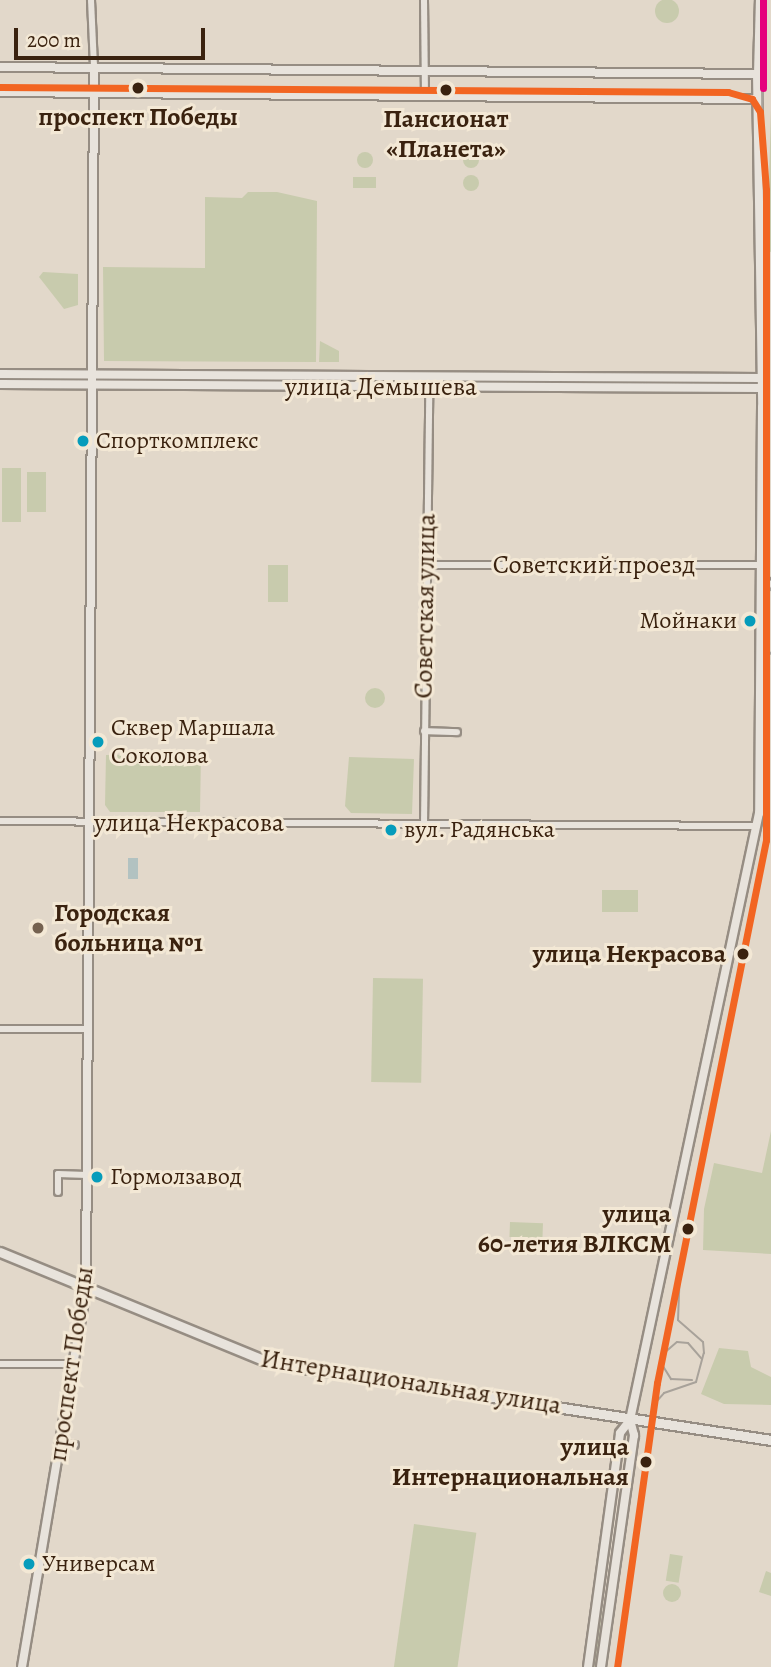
<!DOCTYPE html>
<meta charset="utf-8">
<style>
body{margin:0}
#map{position:relative;width:771px;height:1667px;overflow:hidden;background:#e2d8ca;font-family:Alegreya,serif}
div>[style]{position:absolute}
[style*='--x']{left:calc(var(--x)*1px);top:calc(var(--y)*1px);width:calc(var(--w)*1px);rotate:calc(var(--a)*1deg)}
.green>*{inset:0;background:#c8cbad;transform-origin:0 0}
.round{border-radius:50%}
.water>*{inset:0;background:#b2c2c1;transform-origin:0 0}
.roads{filter:drop-shadow(2px 0 #968d83) drop-shadow(-2px 0 #968d83) drop-shadow(0 2px #968d83) drop-shadow(0 -2px #968d83)}
.minor>*{height:6px;margin:-3px;padding:0 3px;transform-origin:3px;border-radius:3px;background:#e8e3dc}
.tertiary>*{height:8px;margin:-4px;padding:0 4px;transform-origin:4px;border-radius:4px;background:#e8e3dc}
.secondary>*{height:9px;margin:-4.5px;padding:0 4.5px;transform-origin:4.5px;border-radius:4.5px;background:#e8e3dc}
.tram>*{height:2px;margin:-1px;padding:0 1px;transform-origin:1px;border-radius:1px;background:#a8a29a}
.tram-1>*{height:7px;margin:-3.5px;padding:0 3.5px;transform-origin:3.5px;border-radius:3.5px;background:#f26522}
.tram-2>*{height:7px;margin:-3.5px;padding:0 3.5px;transform-origin:3.5px;border-radius:3.5px;background:#e5007d}
.dots>*{width:19px;height:19px;translate:-50% -50%;box-sizing:border-box;border:4px solid #f3e8d5;border-radius:50%}
span{translate:-50% -50%;white-space:nowrap;text-align:center;line-height:1.15;-webkit-text-stroke:6px #f3e8d5;paint-order:stroke}
.bus-label{font-size:24px;color:#3a220f}
.left{translate:0 -50%;text-align:left}
.right{translate:-100% -50%;text-align:right}
.stop-label{font-size:26px;color:#3a220f;font-weight:700}
.street-label{font-size:26px;color:#3a220f}
.poi-label{font-size:26px;color:#3a220f;font-weight:700}
.scale{position:absolute;left:14px;top:28px;width:191px;height:32px;box-sizing:border-box;border:4px solid #3a220f;border-top:0;padding-left:9px;font-size:21px;line-height:24px;white-space:nowrap;color:#3a220f;-webkit-text-stroke:5px #f3e8d5;paint-order:stroke}
</style>
<div id="map">
<div class="green">
<i class="round" style="left:655px;top:-1px;width:24px;height:24px"></i>
<i style="clip-path:polygon(771px 109px,771px 252px,767px 251px)"></i>
<i class="round" style="left:357px;top:152px;width:16px;height:16px"></i>
<i class="round" style="left:463px;top:152px;width:16px;height:16px"></i>
<i class="round" style="left:463px;top:175px;width:16px;height:16px"></i>
<i style="left:353px;top:177px;width:23px;height:11px"></i>
<i style="clip-path:polygon(248px 192px,277px 192px,317px 201px,316px 362px,104px 361px,103px 267px,205px 268px,205px 197px,242px 198px)"></i>
<i style="clip-path:polygon(43px 272px,78px 274px,78px 305px,64px 309px,39px 277px)"></i>
<i style="clip-path:polygon(320px 341px,339px 351px,339px 362px,319px 362px)"></i>
<i style="clip-path:polygon(107px 378px,421px 380px,423px 382px,107px 381px)"></i>
<i style="left:436px;top:380px;width:229px;height:4px"></i>
<i style="left:2px;top:468px;width:19px;height:54px"></i>
<i style="left:27px;top:472px;width:19px;height:40px"></i>
<i style="left:268px;top:565px;width:20px;height:37px"></i>
<i class="round" style="left:365px;top:688px;width:20px;height:20px"></i>
<i style="clip-path:polygon(201px 753px,200px 812px,110px 812px,105px 805px,106px 755px)"></i>
<i style="clip-path:polygon(349px 757px,414px 759px,412px 814px,351px 813px,345px 806px)"></i>
<i style="left:602px;top:890px;width:36px;height:22px"></i>
<i style="left:373px;top:978px;width:50px;height:104px;rotate:1deg"></i>
<i style="clip-path:polygon(771px 1131px,771px 1254px,703px 1250px,704px 1209px,714px 1163px,762px 1173px)"></i>
<i style="left:510px;top:1222px;width:33px;height:15px;rotate:2deg"></i>
<i style="clip-path:polygon(719px 1348px,748px 1351px,751px 1367px,771px 1377px,771px 1405px,724px 1404px,701px 1394px)"></i>
<i style="clip-path:polygon(628px 1431px,629px 1433px,615px 1547px,613px 1547px)"></i>
<i style="left:414px;top:1524px;width:63px;height:145px;rotate:8deg"></i>
<i style="left:670px;top:1554px;width:13px;height:27px;rotate:9deg"></i>
<i style="clip-path:polygon(608px 1556px,596px 1667px,594px 1667px)"></i>
<i style="clip-path:polygon(766px 1571px,771px 1573px,771px 1596px,759px 1592px)"></i>
<i class="round" style="left:663px;top:1584px;width:18px;height:18px"></i>
</div>
<div class="water">
<i style="left:128px;top:858px;width:10px;height:21px"></i>
</div>
<div class="roads">
<div class="minor">
<i style="--x:91;--y:0;--w:67;--a:87.4"></i>
<i style="--x:424;--y:0;--w:96;--a:89.4"></i>
<i style="--x:757;--y:74;--w:74;--a:-88.5"></i>
<i style="--x:425;--y:565;--w:337;--a:0"></i>
<i style="--x:763;--y:578;--w:11;--a:41"></i>
<i style="--x:424;--y:731;--w:33;--a:2"></i>
<i style="--x:0;--y:821;--w:756;--a:0.38"></i>
<i style="--x:424;--y:825;--w:438;--a:-89.3"></i>
<i style="--x:0;--y:1029;--w:88;--a:0"></i>
<i style="--x:58;--y:1192;--w:18;--a:-90"></i>
<i style="--x:58;--y:1174;--w:29;--a:2"></i>
<i style="--x:0;--y:1364;--w:75;--a:0"></i>
<i style="--x:61;--y:1443;--w:14;--a:8"></i>
</div>
<div class="tertiary">
<i style="--x:0;--y:67;--w:757;--a:0.53"></i>
<i style="--x:757;--y:74;--w:333;--a:89.1"></i>
<i style="--x:762;--y:407;--w:406;--a:90.4"></i>
<i style="--x:759;--y:813;--w:621;--a:102"></i>
<i style="--x:630;--y:1420;--w:16;--a:75"></i>
<i style="--x:634;--y:1435;--w:234;--a:98.1"></i>
<i style="--x:0;--y:92;--w:757;--a:0.53"></i>
<i style="--x:0;--y:374;--w:761;--a:0.3"></i>
<i style="--x:0;--y:384;--w:761;--a:0.3"></i>
<i style="--x:22;--y:1667;--w:384;--a:-80.4"></i>
<i style="--x:86;--y:1288;--w:1221;--a:-89.62"></i>
<i style="--x:588;--y:1667;--w:236;--a:-82.2"></i>
<i style="--x:620;--y:1433;--w:16;--a:-52"></i>
</div>
<div class="secondary">
<i style="--x:0;--y:1252;--w:292;--a:22.3"></i>
<i style="--x:270;--y:1363;--w:507;--a:8.74"></i>
</div>
</div>
<div class="tram">
<i style="--x:762;--y:120;--w:32;--a:-88"></i>
<i style="--x:768;--y:585;--w:6;--a:59"></i>
<i style="--x:768;--y:650;--w:5;--a:53"></i>
<i style="--x:663;--y:1354;--w:18;--a:-41"></i>
<i style="--x:677;--y:1342;--w:11;--a:5"></i>
<i style="--x:688;--y:1343;--w:21;--a:49"></i>
<i style="--x:661;--y:1363;--w:19;--a:58"></i>
<i style="--x:671;--y:1379;--w:21;--a:3"></i>
<i style="--x:656;--y:1402;--w:12;--a:-48"></i>
<i style="--x:664;--y:1393;--w:34;--a:-19"></i>
<i style="--x:696;--y:1382;--w:30;--a:-75"></i>
<i style="--x:704;--y:1353;--w:11;--a:-95"></i>
<i style="--x:703;--y:1342;--w:33;--a:-139"></i>
<i style="--x:678;--y:1320;--w:52;--a:-87.8"></i>
</div>
<div class="tram-1">
<i style="--x:0;--y:87;--w:728;--a:0.39"></i>
<i style="--x:728;--y:92;--w:25;--a:16"></i>
<i style="--x:752;--y:99;--w:15;--a:58"></i>
<i style="--x:760;--y:112;--w:78;--a:85.6"></i>
<i style="--x:766;--y:190;--w:650;--a:90"></i>
<i style="--x:766;--y:840;--w:554;--a:101.35"></i>
<i style="--x:657;--y:1383;--w:287;--a:98"></i>
</div>
<div class="tram-2">
<i style="--x:763;--y:0;--w:88;--a:90"></i>
</div>
<div class="dots">
<i style="left:138px;top:88px;background:#3a220f"></i>
<i style="left:446px;top:90px;background:#3a220f"></i>
<i style="left:83px;top:441px;background:#069cbb"></i>
<i style="left:750px;top:621px;background:#069cbb"></i>
<i style="left:98px;top:742px;background:#069cbb"></i>
<i style="left:391px;top:830px;background:#069cbb"></i>
<i style="left:38px;top:928px;background:#756250"></i>
<i style="left:743px;top:954px;background:#3a220f"></i>
<i style="left:97px;top:1177px;background:#069cbb"></i>
<i style="left:688px;top:1229px;background:#3a220f"></i>
<i style="left:646px;top:1462px;background:#3a220f"></i>
<i style="left:29px;top:1564px;background:#069cbb"></i>
</div>
<div class="bus-label">
<span class="left" style="left:96px;top:441px">Спорткомплекс</span>
<span class="right" style="left:737px;top:621px">Мойнаки</span>
<span class="left" style="left:111px;top:742px">Сквер Маршала<br>Соколова</span>
<span class="left" style="left:404px;top:830px">вул. Радянська</span>
<span class="left" style="left:110px;top:1177px">Гормолзавод</span>
<span class="left" style="left:42px;top:1564px">Универсам</span>
</div>
<div class="stop-label">
<span style="left:138px;top:117px">проспект Победы</span>
<span style="left:446px;top:134px">Пансионат<br>«Планета»</span>
<span class="right" style="left:726px;top:954px">улица Некрасова</span>
<span class="right" style="left:671px;top:1229px">улица<br>60-летия ВЛКСМ</span>
<span class="right" style="left:629px;top:1462px">улица<br>Интернациональная</span>
</div>
<div class="street-label">
<span style="left:381px;top:387px">улица Демышева</span>
<span style="left:594px;top:565px">Советский проезд</span>
<span style="left:425px;top:606px;rotate:-89deg">Советская улица</span>
<span style="left:189px;top:823px">улица Некрасова</span>
<span style="left:71px;top:1364px;rotate:-82deg">проспект Победы</span>
<span style="left:411px;top:1382px;rotate:9deg">Интернациональная улица</span>
</div>
<div class="poi-label">
<span class="left" style="left:54px;top:928px">Городская<br>больница №1</span>
</div>
<div class="scale">200 m</div>
</div>
